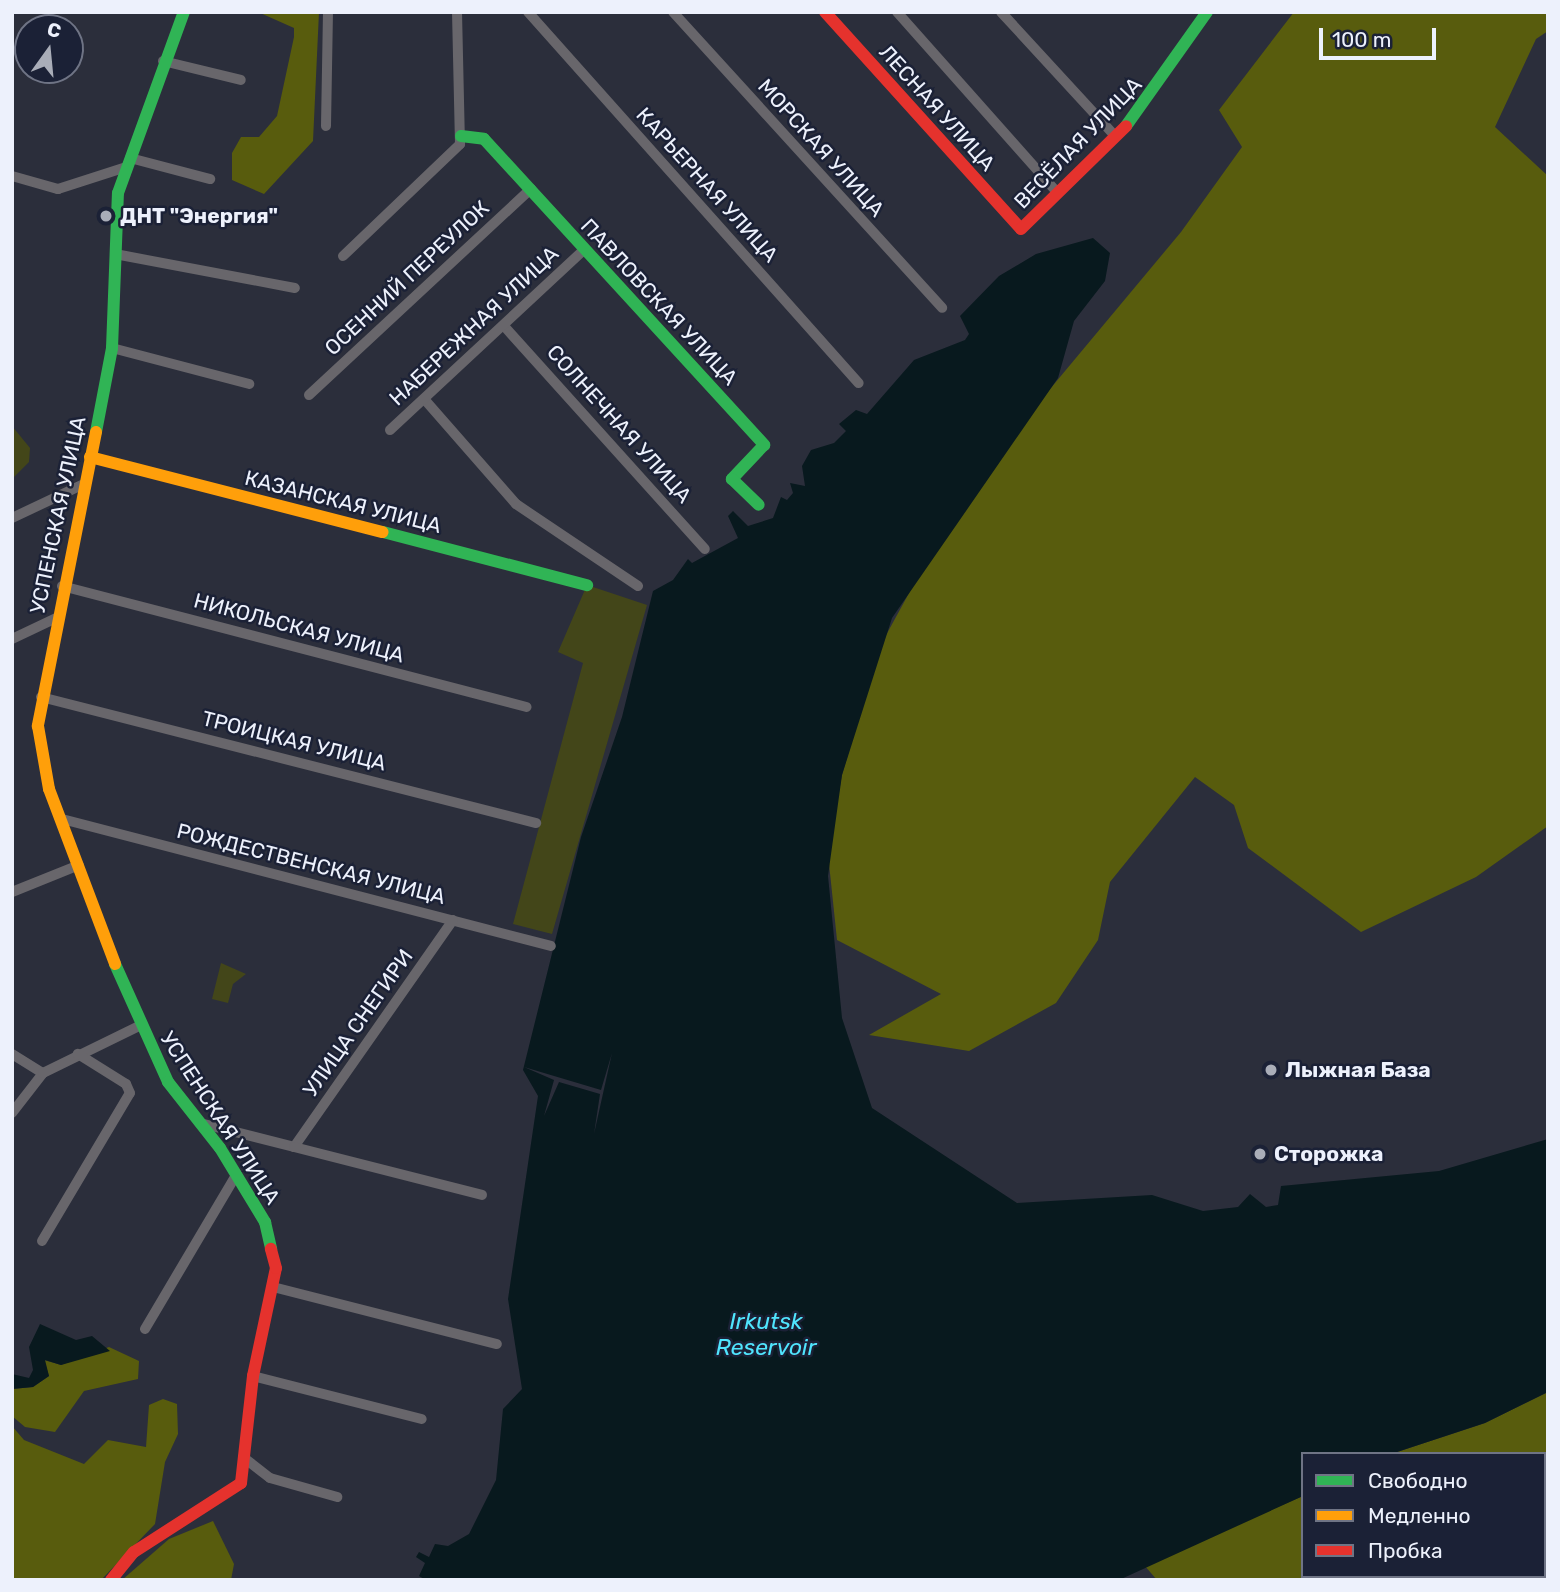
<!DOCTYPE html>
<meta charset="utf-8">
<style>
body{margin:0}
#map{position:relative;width:1560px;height:1592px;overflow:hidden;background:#2b2e3b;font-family:Rubik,sans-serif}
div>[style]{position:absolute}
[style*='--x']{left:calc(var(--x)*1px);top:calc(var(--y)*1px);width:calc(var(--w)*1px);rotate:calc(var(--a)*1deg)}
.green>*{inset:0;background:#434619}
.forest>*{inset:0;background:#585c0d}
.water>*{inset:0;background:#08191e}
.pier>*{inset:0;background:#2b2e3b}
.street>*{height:10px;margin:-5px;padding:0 5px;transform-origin:5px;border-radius:5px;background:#68666b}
.fast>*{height:12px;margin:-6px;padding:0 6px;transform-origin:6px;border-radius:6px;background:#30b455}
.slow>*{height:12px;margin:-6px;padding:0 6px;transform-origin:6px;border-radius:6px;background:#ff9f0a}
.jam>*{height:12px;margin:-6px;padding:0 6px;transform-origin:6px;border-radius:6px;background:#e5322d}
.dots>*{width:19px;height:19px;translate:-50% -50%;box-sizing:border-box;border:4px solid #1b2136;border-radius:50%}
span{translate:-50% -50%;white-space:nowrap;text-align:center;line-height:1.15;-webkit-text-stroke:5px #1b2136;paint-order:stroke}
.street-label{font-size:21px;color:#edf1fc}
.poi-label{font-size:21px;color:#edf1fc;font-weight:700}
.left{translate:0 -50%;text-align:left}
.water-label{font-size:23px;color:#50e5fe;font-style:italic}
.frame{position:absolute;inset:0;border:14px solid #edf1fc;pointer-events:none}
.legend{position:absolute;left:1301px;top:1452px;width:245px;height:126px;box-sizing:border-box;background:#1b2136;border:2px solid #6f7485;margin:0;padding:9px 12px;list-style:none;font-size:21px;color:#edf1fc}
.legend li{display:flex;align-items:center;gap:14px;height:35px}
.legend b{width:35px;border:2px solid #6f7485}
.north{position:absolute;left:14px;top:14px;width:70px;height:70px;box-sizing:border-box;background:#1b2136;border:2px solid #6f7485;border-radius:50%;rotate:15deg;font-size:19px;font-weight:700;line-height:28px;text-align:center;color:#edf1fc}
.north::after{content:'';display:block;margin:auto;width:24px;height:32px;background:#a9adb8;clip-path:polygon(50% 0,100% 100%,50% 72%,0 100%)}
.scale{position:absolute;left:1319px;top:28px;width:117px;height:32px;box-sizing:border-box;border:4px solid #edf1fc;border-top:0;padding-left:9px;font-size:21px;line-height:24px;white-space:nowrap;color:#edf1fc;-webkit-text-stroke:5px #1b2136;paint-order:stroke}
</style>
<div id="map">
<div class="green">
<i style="clip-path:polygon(12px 426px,30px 448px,29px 462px,12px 479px)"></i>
<i style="clip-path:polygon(587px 585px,647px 605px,552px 934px,513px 924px,583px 663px,558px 652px)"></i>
<i style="clip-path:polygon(221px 963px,246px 974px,233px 984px,228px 1003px,212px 999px)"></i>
</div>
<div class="forest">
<i style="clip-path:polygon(258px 12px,319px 12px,313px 141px,264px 194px,232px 180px,232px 153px,241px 137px,259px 137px,277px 116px,294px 37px,294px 28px)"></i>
<i style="clip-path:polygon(1294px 12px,1548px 12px,1548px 31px,1536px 39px,1495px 127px,1548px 176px,1548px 826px,1476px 877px,1361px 932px,1248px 848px,1234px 805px,1195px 777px,1110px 882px,1098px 940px,1056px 1003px,969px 1051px,869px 1035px,941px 994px,837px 940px,828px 854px,842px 775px,879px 648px,926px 562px,1045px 395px,1181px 232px,1242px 147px,1219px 110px)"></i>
<i style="clip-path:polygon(109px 1347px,139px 1361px,138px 1379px,84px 1391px,55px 1432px,25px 1427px,12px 1416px,12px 1389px,33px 1387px,49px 1376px,44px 1360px,61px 1365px)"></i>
<i style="clip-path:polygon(1548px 1392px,1548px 1541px,1544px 1454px,1391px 1454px,1485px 1423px)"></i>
<i style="clip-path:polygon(163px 1399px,177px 1404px,178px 1434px,165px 1462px,155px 1524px,101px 1580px,12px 1580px,12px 1426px,24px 1440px,84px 1464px,108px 1440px,146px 1447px,149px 1405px)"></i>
<i style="clip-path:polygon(1303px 1496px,1303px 1576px,1367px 1580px,1157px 1580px,1144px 1565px)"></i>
<i style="clip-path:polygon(213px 1521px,234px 1564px,231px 1580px,122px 1580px,169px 1539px)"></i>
</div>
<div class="water">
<i style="clip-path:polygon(1093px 238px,1110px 253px,1105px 281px,1074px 321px,1058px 378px,892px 618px,842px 775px,828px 876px,842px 1018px,872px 1108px,1017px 1203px,1152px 1195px,1203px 1211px,1238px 1207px,1250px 1194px,1266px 1207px,1278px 1205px,1281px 1186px,1439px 1171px,1548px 1139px,1548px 1392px,1485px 1423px,1391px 1454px,1303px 1454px,1303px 1496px,1119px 1580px,426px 1580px,419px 1576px,425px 1563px,416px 1557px,419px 1552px,429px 1557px,435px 1544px,448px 1546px,469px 1534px,496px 1480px,503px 1409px,522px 1389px,508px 1299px,538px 1096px,523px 1070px,581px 837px,622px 717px,653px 591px,673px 580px,688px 559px,692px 563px,738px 538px,728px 516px,733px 511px,748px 526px,773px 518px,781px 497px,787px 500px,793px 493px,790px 483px,805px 486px,802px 466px,811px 450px,834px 443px,846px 431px,839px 424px,856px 410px,867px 414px,914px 360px,965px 340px,969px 334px,960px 316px,999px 276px,1036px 254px)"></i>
<i style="clip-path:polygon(40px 1324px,76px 1340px,92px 1336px,110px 1351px,61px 1365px,45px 1360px,49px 1376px,33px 1387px,12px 1389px,12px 1374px,29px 1378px,33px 1370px,29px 1347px)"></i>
</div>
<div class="pier">
<i style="clip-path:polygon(612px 1053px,594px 1134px,600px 1094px,559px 1082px,544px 1116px,554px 1080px,524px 1067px,601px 1090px)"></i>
</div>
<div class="street">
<i style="--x:528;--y:12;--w:497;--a:48.3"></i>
<i style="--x:673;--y:12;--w:400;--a:47.7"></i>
<i style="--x:897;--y:12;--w:239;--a:48.4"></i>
<i style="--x:1001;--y:12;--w:167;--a:47.4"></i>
<i style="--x:163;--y:61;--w:80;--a:13.7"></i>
<i style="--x:326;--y:126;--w:114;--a:-89"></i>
<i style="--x:130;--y:158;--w:83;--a:14.7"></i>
<i style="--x:12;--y:176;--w:48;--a:15.8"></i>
<i style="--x:58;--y:189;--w:71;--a:-17.9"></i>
<i style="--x:115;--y:254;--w:183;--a:10.7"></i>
<i style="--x:343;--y:256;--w:162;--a:-43.7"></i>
<i style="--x:460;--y:144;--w:132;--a:-91.3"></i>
<i style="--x:504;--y:326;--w:300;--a:48"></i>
<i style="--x:112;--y:348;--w:142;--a:14.7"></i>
<i style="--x:309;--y:395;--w:303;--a:-42.9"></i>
<i style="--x:425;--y:400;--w:138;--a:48.8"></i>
<i style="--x:516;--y:504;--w:147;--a:33.9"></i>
<i style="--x:390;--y:430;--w:265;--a:-42.9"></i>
<i style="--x:12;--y:518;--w:80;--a:-25.3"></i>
<i style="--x:62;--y:586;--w:480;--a:14.6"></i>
<i style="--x:12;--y:639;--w:49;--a:-25.5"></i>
<i style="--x:41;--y:697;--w:511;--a:14.28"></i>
<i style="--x:62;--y:819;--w:505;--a:14.56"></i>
<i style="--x:12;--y:892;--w:72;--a:-21.9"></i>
<i style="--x:12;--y:1054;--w:36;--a:32"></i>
<i style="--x:12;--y:1113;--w:51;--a:-52.2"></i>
<i style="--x:43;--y:1073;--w:107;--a:-26.1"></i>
<i style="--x:200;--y:1123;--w:97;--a:14.3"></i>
<i style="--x:294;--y:1147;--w:277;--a:-55"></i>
<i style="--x:294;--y:1147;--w:194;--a:14.3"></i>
<i style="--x:42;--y:1241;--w:172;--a:-59.3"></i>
<i style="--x:130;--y:1093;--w:10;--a:-114"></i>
<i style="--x:126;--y:1084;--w:57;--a:-148"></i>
<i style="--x:273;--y:1287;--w:231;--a:14.3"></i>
<i style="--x:145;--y:1329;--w:179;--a:-59.4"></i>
<i style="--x:253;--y:1376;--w:174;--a:14.3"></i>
<i style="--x:243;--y:1457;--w:34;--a:38"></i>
<i style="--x:270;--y:1478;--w:70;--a:15.8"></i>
</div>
<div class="fast">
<i style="--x:1126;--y:126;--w:140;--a:-54.6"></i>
<i style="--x:461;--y:136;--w:23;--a:7"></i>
<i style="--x:484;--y:139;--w:415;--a:47.5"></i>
<i style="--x:764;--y:445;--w:47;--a:133.3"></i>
<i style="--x:732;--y:479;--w:37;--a:44"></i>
<i style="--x:96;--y:432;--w:86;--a:-79.2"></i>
<i style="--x:112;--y:348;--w:155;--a:-87.8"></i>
<i style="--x:118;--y:193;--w:193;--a:-70"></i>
<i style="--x:383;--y:532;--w:211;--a:14.6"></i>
<i style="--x:115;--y:964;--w:129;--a:65.8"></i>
<i style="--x:168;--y:1082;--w:84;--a:51.8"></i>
<i style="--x:220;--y:1148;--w:87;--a:58.7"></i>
<i style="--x:265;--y:1222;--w:28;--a:77"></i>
</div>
<div class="slow">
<i style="--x:96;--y:432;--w:300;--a:101.2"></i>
<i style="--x:38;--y:726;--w:64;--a:80.1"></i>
<i style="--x:49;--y:789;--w:187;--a:69.3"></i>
<i style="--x:90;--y:457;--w:302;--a:14.4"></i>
</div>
<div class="jam">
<i style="--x:825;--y:12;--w:292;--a:47.9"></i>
<i style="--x:1021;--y:229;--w:147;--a:-44.4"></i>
<i style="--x:111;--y:1580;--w:36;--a:-51"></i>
<i style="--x:134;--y:1552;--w:127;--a:-32.8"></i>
<i style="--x:241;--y:1483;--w:108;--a:-83.6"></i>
<i style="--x:253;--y:1376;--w:110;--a:-78"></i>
<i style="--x:276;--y:1268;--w:20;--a:-105"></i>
</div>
<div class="dots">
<i style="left:106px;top:216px;background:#a9adb8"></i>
<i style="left:1271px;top:1070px;background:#a9adb8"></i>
<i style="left:1260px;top:1154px;background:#a9adb8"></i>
</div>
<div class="street-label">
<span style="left:937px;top:108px;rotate:48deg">ЛЕСНАЯ УЛИЦА</span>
<span style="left:1078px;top:143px;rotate:-46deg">ВЕСЁЛАЯ УЛИЦА</span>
<span style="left:821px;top:148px;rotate:48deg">МОРСКАЯ УЛИЦА</span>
<span style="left:707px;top:185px;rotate:48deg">КАРЬЕРНАЯ УЛИЦА</span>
<span style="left:407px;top:278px;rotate:-43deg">ОСЕННИЙ ПЕРЕУЛОК</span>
<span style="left:659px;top:302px;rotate:47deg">ПАВЛОВСКАЯ УЛИЦА</span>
<span style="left:474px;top:326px;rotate:-43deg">НАБЕРЕЖНАЯ УЛИЦА</span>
<span style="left:619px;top:424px;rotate:48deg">СОЛНЕЧНАЯ УЛИЦА</span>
<span style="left:343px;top:502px;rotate:14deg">КАЗАНСКАЯ УЛИЦА</span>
<span style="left:58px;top:515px;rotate:-78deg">УСПЕНСКАЯ УЛИЦА</span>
<span style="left:299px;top:628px;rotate:15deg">НИКОЛЬСКАЯ УЛИЦА</span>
<span style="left:294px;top:741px;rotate:14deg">ТРОИЦКАЯ УЛИЦА</span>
<span style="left:311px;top:864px;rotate:14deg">РОЖДЕСТВЕНСКАЯ УЛИЦА</span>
<span style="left:358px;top:1023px;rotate:-55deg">УЛИЦА СНЕГИРИ</span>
<span style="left:220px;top:1118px;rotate:57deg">УСПЕНСКАЯ УЛИЦА</span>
</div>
<div class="poi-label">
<span class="left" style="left:120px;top:216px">ДНТ "Энергия"</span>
<span class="left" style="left:1285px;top:1070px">Лыжная База</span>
<span class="left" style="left:1274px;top:1154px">Сторожка</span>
</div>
<div class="water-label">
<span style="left:766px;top:1334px">Irkutsk<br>Reservoir</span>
</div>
<div class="frame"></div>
<ul class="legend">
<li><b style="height:9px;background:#30b455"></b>Свободно</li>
<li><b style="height:9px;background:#ff9f0a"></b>Медленно</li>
<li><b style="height:9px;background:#e5322d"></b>Пробка</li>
</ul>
<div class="north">С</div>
<div class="scale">100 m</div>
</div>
